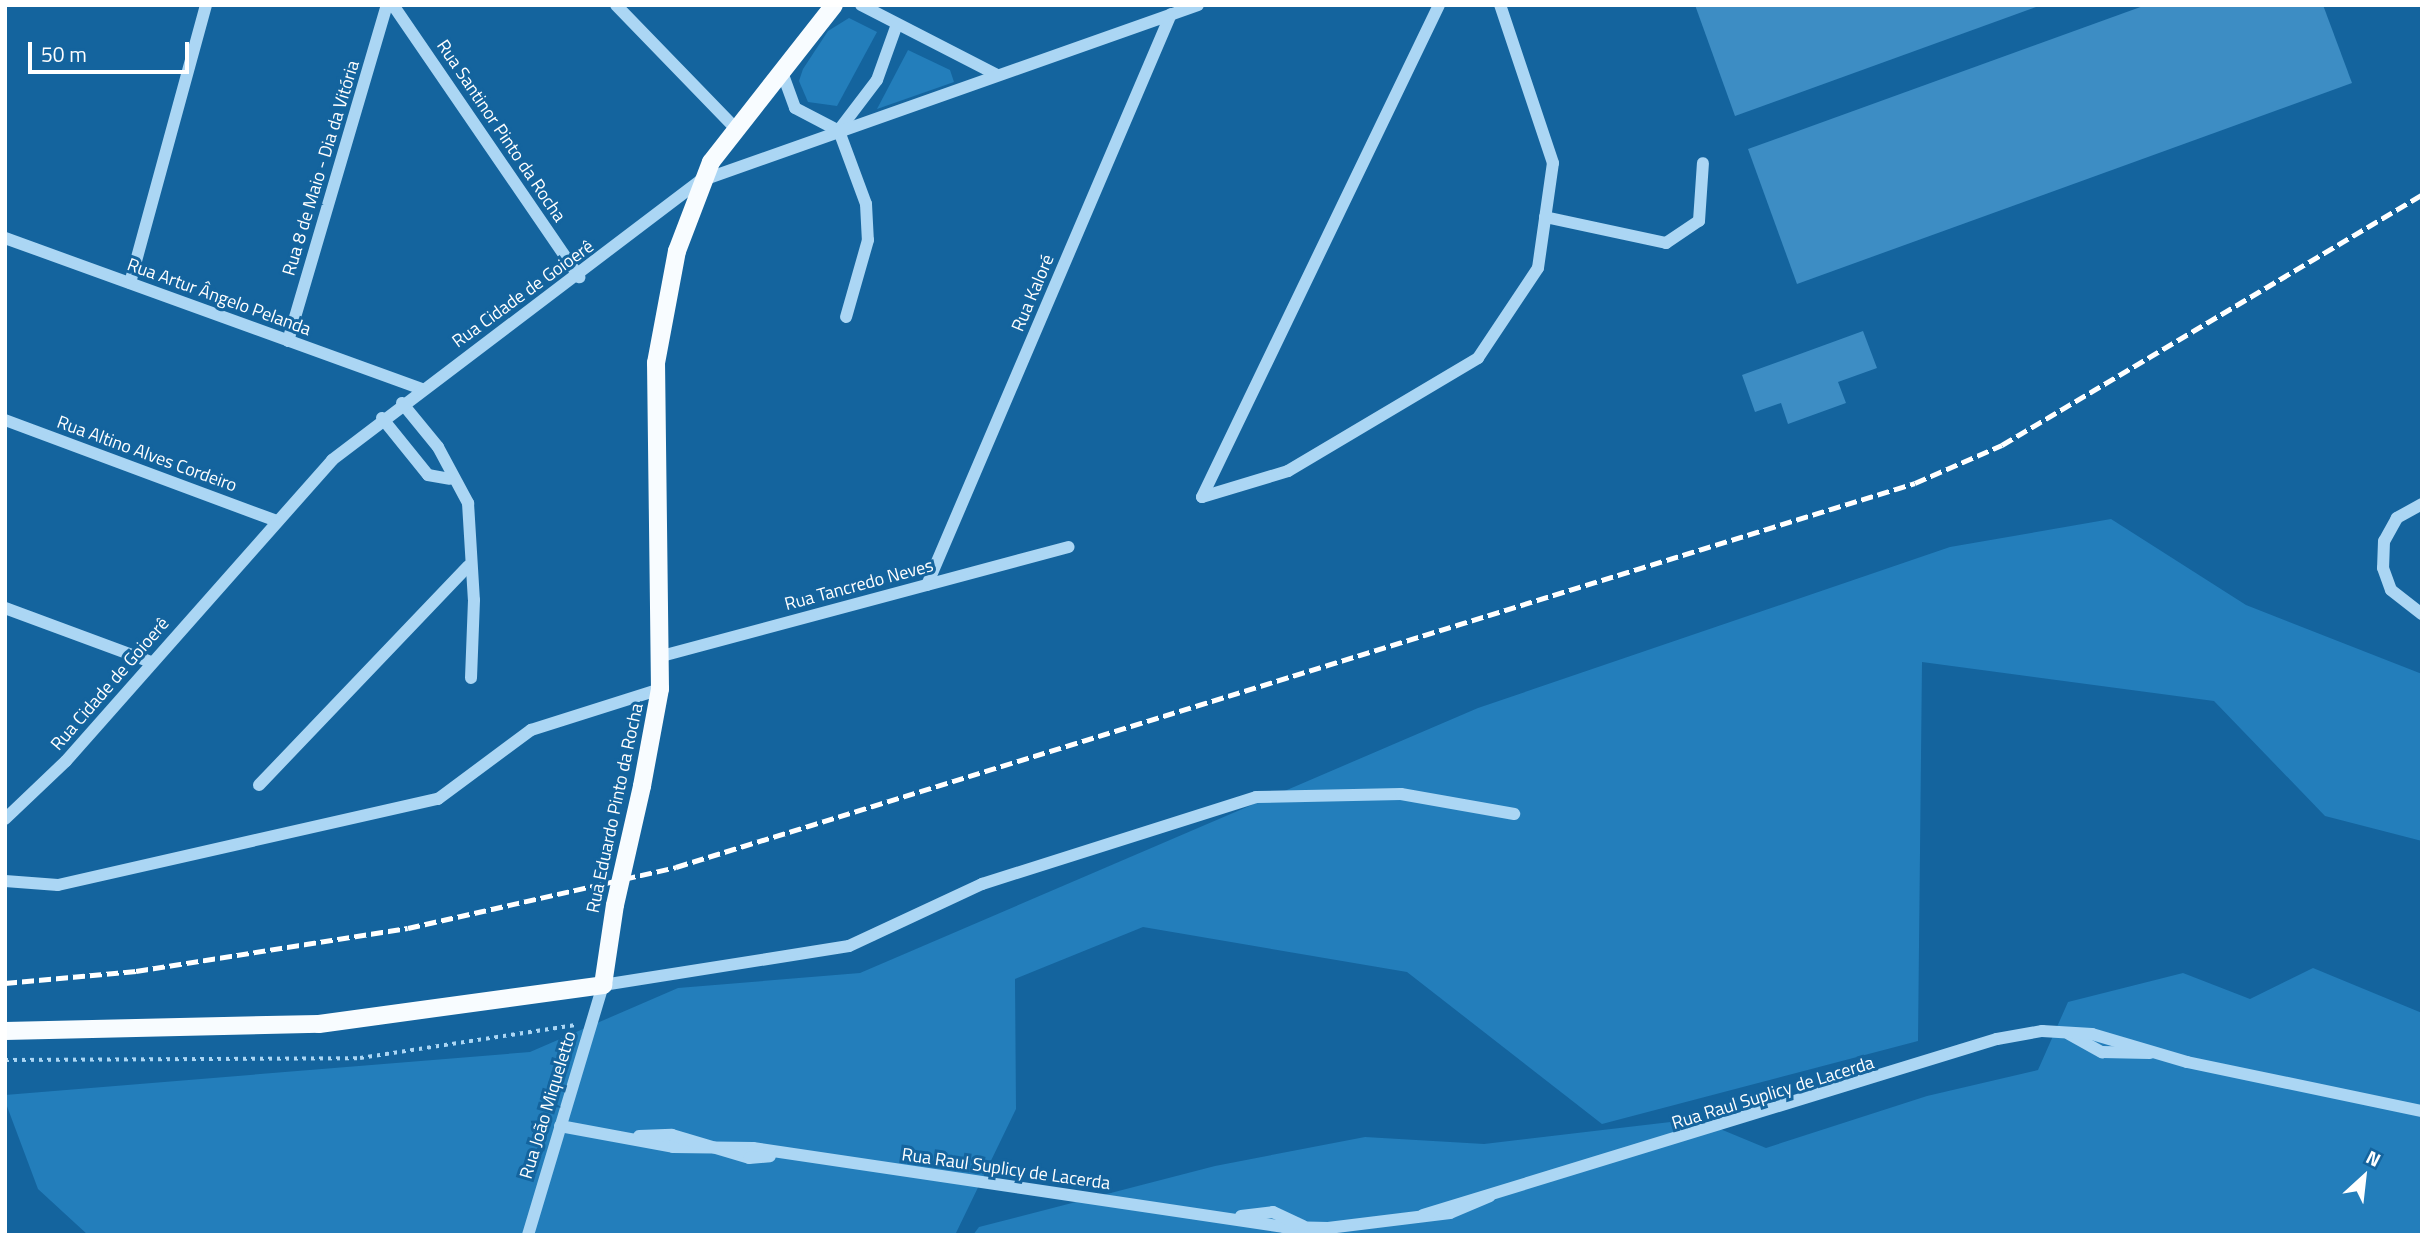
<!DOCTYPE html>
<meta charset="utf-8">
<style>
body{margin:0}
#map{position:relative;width:2427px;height:1240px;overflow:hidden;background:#14649e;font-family:"Titillium Web",sans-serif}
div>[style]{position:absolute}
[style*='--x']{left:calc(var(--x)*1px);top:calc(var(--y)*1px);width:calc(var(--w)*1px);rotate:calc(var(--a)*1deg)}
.green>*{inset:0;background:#237ebb}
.building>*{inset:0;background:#3d8dc4}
.path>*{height:3.5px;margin-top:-1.75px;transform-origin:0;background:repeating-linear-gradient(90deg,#abd6f4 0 3.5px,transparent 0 8.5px)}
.minor>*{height:12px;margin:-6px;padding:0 6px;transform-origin:6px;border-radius:6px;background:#abd6f4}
.major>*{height:18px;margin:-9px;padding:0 9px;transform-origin:9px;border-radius:9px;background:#f8fcff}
.rail>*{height:5px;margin-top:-2.5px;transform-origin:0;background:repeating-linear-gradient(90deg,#fff 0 12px,transparent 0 17px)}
.major-bridge>*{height:18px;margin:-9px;padding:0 9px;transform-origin:9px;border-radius:9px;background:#f8fcff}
span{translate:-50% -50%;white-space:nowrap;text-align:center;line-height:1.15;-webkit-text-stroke:6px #14649e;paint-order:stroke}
.street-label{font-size:18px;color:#fff}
.frame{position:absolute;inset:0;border:7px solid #fff;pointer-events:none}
.north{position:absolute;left:2329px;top:1142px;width:70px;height:70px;-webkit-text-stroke:5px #14649e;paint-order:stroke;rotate:27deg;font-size:19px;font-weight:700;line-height:28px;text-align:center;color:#fff}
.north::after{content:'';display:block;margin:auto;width:24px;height:32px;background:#fff;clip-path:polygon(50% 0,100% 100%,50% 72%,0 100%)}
.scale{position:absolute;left:28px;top:42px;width:161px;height:32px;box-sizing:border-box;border:4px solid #fff;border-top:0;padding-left:9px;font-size:21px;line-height:24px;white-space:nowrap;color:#fff;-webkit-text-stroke:5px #14649e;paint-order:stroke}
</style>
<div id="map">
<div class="green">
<i style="clip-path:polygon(849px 18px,877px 32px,837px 106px,808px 102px,799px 81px,803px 69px,828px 31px)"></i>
<i style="clip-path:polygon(908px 50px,950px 70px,954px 82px,877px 109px)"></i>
<i style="clip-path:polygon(2111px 519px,2246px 605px,2422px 674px,2422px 841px,2325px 816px,2214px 701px,1922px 662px,1918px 1041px,1602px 1124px,1407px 972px,1143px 927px,1015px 979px,1016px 1109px,955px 1235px,88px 1235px,38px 1189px,5px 1101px,5px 1095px,530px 1052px,678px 988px,860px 973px,1478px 708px,1950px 547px)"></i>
<i style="clip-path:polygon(2313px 968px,2422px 1013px,2422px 1235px,973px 1235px,979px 1227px,1215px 1166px,1365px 1137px,1484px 1144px,1696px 1119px,1766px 1148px,1927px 1096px,2038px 1070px,2068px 1002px,2183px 973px,2250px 999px)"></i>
</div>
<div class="building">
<i style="clip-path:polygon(1695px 5px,2036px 5px,2036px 7px,1735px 116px)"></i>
<i style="clip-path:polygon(2146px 5px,2323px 5px,2352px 83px,1797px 284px,1748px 149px)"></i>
<i style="clip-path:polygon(1863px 331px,1877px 368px,1838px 382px,1846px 403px,1788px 424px,1781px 403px,1755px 412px,1742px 375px)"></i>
</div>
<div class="path">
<i style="--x:5;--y:1060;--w:355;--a:-0.3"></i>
<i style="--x:360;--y:1058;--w:218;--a:-8.7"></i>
</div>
<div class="minor">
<i style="--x:393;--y:5;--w:330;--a:55.6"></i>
<i style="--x:616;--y:5;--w:173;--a:45.9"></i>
<i style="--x:861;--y:5;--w:151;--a:27.2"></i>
<i style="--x:782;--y:72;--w:38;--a:70"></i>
<i style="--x:795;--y:108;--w:50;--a:27.6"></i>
<i style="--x:839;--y:131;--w:78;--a:69.7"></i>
<i style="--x:866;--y:204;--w:36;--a:87"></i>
<i style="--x:868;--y:240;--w:80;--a:105.9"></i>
<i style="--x:839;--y:130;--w:63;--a:-52.8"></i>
<i style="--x:877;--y:80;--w:59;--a:-70.3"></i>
<i style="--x:1545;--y:217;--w:124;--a:12.1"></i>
<i style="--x:1666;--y:243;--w:40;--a:-34"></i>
<i style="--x:1699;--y:221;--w:58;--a:-86.1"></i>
<i style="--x:5;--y:238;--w:443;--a:19.9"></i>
<i style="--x:130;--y:283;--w:288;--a:-74.7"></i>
<i style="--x:288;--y:341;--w:350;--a:-73.6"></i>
<i style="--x:402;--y:403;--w:57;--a:50.7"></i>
<i style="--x:438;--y:447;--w:64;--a:61.8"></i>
<i style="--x:468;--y:503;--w:97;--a:86.5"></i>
<i style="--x:474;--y:600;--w:78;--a:92.2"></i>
<i style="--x:382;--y:418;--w:73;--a:51.1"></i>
<i style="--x:428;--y:475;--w:22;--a:10"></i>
<i style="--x:5;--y:420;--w:289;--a:20.4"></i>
<i style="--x:1202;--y:497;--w:90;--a:-16.8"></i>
<i style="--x:1288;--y:471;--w:221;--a:-30.7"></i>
<i style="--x:1478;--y:358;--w:108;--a:-56.3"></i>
<i style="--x:1538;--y:268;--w:106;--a:-81.9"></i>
<i style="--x:1553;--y:163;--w:167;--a:-108.5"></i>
<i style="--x:1202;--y:497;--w:546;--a:-64.28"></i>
<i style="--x:2422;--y:504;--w:29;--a:151"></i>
<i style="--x:2397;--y:518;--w:26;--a:119"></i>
<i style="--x:2384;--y:541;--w:27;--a:92"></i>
<i style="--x:2383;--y:568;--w:23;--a:70"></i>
<i style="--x:2391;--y:590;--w:39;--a:38"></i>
<i style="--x:927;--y:585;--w:621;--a:-66.86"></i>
<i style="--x:5;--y:608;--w:156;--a:20.3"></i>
<i style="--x:658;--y:657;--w:425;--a:-15"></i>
<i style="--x:259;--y:785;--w:303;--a:-46.3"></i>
<i style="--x:5;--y:819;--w:84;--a:-43.6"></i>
<i style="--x:66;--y:761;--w:402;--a:-48.5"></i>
<i style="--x:332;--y:460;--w:462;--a:-37.2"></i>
<i style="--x:700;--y:181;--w:528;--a:-19.46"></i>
<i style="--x:5;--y:881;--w:53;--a:4.3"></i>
<i style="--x:58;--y:885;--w:390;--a:-12.8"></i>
<i style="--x:438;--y:799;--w:116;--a:-36.6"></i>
<i style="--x:531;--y:730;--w:135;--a:-17.6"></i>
<i style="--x:2069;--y:1034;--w:38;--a:29"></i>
<i style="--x:2102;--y:1052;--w:48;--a:1.2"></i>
<i style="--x:560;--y:1126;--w:115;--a:10.5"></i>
<i style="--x:673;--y:1147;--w:80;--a:0.7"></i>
<i style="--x:753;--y:1148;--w:537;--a:8.46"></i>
<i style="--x:1284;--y:1227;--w:44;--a:1.3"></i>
<i style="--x:1328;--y:1228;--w:123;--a:-7"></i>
<i style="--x:1450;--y:1213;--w:43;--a:-23"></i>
<i style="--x:639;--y:1136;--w:33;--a:-2"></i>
<i style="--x:672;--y:1135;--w:80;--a:16.6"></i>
<i style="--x:749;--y:1158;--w:21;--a:-5"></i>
<i style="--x:1423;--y:1215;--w:600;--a:-17.05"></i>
<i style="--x:1997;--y:1039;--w:46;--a:-10.1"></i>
<i style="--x:2042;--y:1031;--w:50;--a:3.4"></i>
<i style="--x:2092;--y:1034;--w:99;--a:16.4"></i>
<i style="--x:2187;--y:1062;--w:240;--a:11.8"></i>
<i style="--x:1241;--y:1216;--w:32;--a:-7"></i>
<i style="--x:1273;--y:1212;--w:33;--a:25"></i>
<i style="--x:528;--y:1235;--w:261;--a:-73.3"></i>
<i style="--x:603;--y:985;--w:249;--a:-9"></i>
<i style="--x:849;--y:946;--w:147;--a:-25"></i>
<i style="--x:982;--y:884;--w:287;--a:-17.6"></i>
<i style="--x:1256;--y:797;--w:145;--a:-1.2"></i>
<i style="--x:1401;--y:794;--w:115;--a:10"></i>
</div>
<div class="major">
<i style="--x:642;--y:786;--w:99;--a:-79.5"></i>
<i style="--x:660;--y:689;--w:326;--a:-90.7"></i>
<i style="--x:656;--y:363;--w:114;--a:-79.4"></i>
<i style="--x:677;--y:251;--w:95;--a:-69.1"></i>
<i style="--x:711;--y:162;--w:199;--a:-51.9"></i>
<i style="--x:5;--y:1031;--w:314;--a:-1.3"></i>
<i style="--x:319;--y:1024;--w:287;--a:-7.8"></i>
<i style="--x:603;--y:985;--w:81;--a:-81.5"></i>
</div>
<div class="rail">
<i style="--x:5;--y:983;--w:132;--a:-5.2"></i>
<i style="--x:136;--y:971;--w:275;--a:-9"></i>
<i style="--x:408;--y:928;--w:275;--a:-12.8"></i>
<i style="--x:676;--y:867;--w:1297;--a:-17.22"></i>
<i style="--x:1915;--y:483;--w:95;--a:-23.6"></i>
<i style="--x:2002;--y:445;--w:489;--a:-30.8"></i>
</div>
<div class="major-bridge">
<i style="--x:615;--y:905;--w:122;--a:-77.2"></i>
</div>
<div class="street-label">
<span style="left:501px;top:131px;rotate:56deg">Rua Santinor Pinto da Rocha</span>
<span style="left:321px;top:168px;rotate:-73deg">Rua 8 de Maio - Dia da Vitória</span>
<span style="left:1033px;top:293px;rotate:-67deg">Rua Kaloré</span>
<span style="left:523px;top:294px;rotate:-36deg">Rua Cidade de Goioerê</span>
<span style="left:219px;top:297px;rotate:20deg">Rua Artur Ângelo Pelanda</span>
<span style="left:147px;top:454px;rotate:20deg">Rua Altino Alves Cordeiro</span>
<span style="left:859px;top:585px;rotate:-15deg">Rua Tancredo Neves</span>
<span style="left:110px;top:684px;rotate:-49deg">Rua Cidade de Goioerê</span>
<span style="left:615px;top:808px;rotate:-78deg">Rua Eduardo Pinto da Rocha</span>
<span style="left:1773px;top:1093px;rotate:-17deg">Rua Raul Suplicy de Lacerda</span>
<span style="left:548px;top:1105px;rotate:-73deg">Rua João Miqueletto</span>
<span style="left:1006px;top:1169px;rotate:8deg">Rua Raul Suplicy de Lacerda</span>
</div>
<div class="frame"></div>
<div class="north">N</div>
<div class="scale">50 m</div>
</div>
